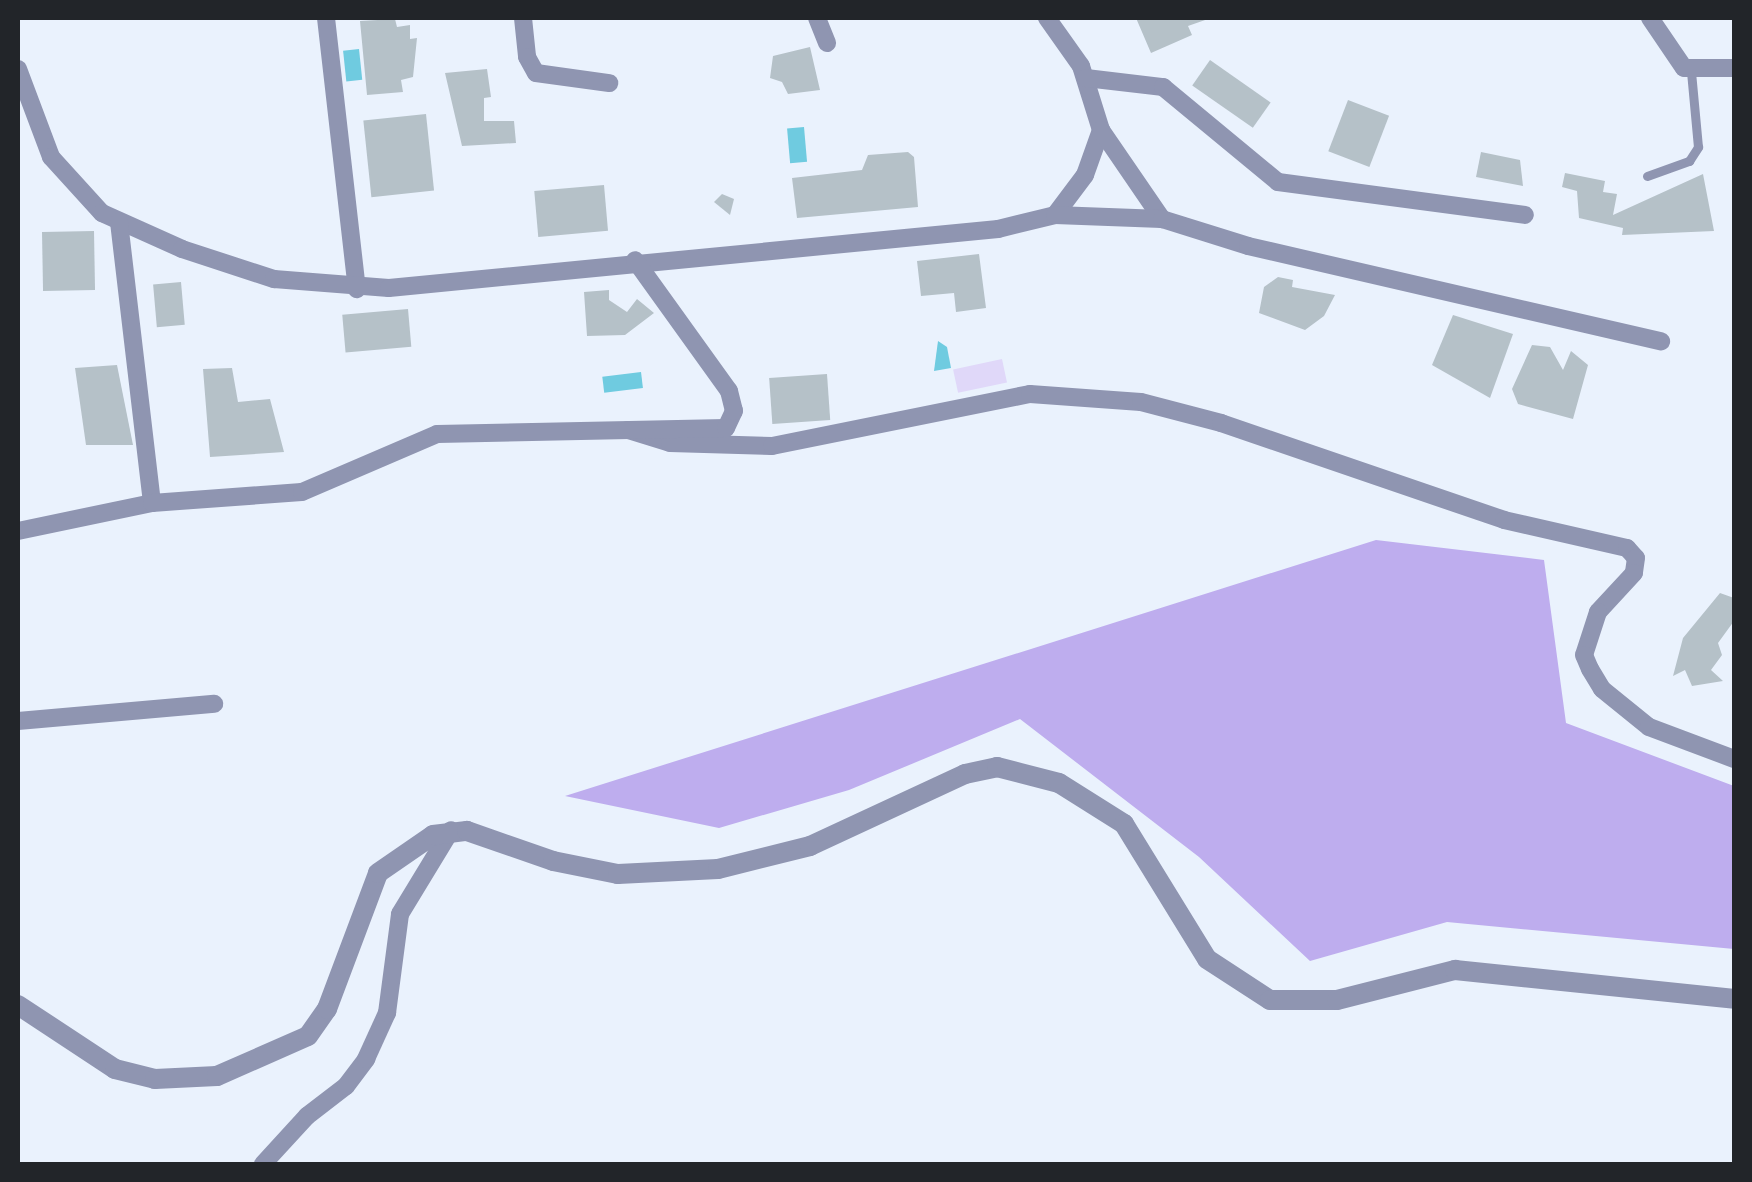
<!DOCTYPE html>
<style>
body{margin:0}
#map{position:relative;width:1752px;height:1182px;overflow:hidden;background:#eaf2fd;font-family:Rubik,sans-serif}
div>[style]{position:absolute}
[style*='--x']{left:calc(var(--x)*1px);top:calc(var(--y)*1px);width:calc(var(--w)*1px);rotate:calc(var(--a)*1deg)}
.green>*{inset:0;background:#e0d8f9;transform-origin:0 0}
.forest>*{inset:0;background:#beadee}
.water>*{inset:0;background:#6fcbe0;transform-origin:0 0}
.building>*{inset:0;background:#b5c1c8;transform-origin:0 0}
.service>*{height:9px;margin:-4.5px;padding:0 4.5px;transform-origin:4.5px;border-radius:4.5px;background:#8f95b1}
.minor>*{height:18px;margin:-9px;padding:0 9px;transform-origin:9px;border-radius:9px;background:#8f95b1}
.tertiary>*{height:20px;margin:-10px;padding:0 10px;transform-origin:10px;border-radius:10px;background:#8f95b1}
span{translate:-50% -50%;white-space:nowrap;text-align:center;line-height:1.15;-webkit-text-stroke:9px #eaf2fd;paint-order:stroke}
.frame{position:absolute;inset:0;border:20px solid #222529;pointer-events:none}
</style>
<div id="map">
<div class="green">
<i style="left:1002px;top:359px;width:24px;height:50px;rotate:78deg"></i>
</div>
<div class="forest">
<i style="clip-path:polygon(1376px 540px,1544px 560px,1566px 723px,1734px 786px,1734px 949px,1447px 922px,1310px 961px,1199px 857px,1020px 719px,849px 790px,719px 828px,565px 796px)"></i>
</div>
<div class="water">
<i style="left:359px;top:49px;width:31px;height:16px;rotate:84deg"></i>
<i style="left:804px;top:127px;width:35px;height:17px;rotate:85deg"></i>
<i style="clip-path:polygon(938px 341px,947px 347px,951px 368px,934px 371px)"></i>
<i style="left:641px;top:372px;width:16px;height:39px;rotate:83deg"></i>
</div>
<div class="building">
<i style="clip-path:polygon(1136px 18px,1208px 18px,1208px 19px,1188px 26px,1192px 35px,1151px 53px)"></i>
<i style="clip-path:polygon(395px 19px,397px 27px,410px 25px,410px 39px,417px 38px,413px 77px,401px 80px,403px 92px,367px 95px,360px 21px)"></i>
<i style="clip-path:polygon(810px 47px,820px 90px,788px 94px,782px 82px,770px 78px,773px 56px)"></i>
<i style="left:1210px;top:60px;width:74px;height:31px;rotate:35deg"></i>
<i style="clip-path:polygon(487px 69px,491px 97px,484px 98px,484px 121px,514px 121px,516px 143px,462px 146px,445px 73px)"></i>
<i style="left:1348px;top:100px;width:44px;height:55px;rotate:21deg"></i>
<i style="left:426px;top:114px;width:77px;height:63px;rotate:84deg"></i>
<i style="clip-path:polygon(908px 152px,914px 157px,918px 207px,797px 218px,792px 178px,862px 170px,868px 155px)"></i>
<i style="clip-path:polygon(1481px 152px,1520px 160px,1523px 186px,1476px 177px)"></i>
<i style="clip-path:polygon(1565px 173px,1605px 181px,1603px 192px,1617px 194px,1613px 215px,1703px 174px,1714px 231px,1622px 235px,1623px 228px,1579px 218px,1577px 191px,1562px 187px)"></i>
<i style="left:604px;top:185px;width:46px;height:70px;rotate:85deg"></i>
<i style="clip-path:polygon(722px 194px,734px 199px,730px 215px,714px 202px)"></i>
<i style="left:94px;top:231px;width:59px;height:52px;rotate:89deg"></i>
<i style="clip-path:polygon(979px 254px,986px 308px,956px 312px,954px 293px,921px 296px,917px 261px)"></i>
<i style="clip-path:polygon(1278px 277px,1293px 280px,1292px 287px,1335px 295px,1324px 316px,1305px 330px,1259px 313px,1264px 287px)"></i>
<i style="left:181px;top:282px;width:43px;height:28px;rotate:85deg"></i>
<i style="clip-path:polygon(609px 290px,609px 300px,627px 312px,637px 299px,654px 313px,625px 335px,587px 336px,584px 292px)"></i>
<i style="left:408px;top:309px;width:38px;height:66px;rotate:85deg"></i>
<i style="clip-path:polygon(1453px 315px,1513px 334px,1490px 398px,1432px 365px)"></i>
<i style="clip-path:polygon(1532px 345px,1550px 347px,1563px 370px,1571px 351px,1588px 365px,1573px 419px,1518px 404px,1512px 389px)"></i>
<i style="clip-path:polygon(117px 365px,133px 445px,86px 445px,75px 368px)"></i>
<i style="clip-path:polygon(232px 368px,238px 402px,270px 399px,284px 452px,210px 457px,203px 369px)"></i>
<i style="left:827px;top:374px;width:46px;height:58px;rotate:86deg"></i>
<i style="clip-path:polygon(1720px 593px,1734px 598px,1734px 621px,1718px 643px,1722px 655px,1711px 670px,1723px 681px,1692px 686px,1685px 670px,1673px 676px,1683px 638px)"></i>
</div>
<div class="service">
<i style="--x:1647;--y:176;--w:45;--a:-19.7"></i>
<i style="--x:1689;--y:161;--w:17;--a:-57"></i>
<i style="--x:1698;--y:147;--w:76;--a:-95.3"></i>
</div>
<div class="minor">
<i style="--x:326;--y:18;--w:273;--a:83.5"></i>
<i style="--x:523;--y:18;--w:39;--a:84"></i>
<i style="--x:527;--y:57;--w:18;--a:61"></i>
<i style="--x:536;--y:73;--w:74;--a:7.8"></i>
<i style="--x:817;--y:18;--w:27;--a:68"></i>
<i style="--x:1650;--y:18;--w:60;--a:55.8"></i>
<i style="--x:1684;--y:68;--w:50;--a:0"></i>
<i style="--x:18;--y:69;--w:94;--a:69.4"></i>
<i style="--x:51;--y:157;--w:76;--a:47.7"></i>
<i style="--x:102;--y:213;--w:88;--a:24.2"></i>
<i style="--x:182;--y:249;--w:97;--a:18.1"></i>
<i style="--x:274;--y:279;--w:115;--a:4.5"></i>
<i style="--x:389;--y:288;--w:612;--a:-5.53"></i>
<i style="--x:998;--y:229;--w:59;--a:-13.8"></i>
<i style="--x:1055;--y:215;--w:50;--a:-53.1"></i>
<i style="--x:1085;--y:175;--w:48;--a:-70.4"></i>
<i style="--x:1101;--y:130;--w:67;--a:-107.4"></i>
<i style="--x:1081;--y:66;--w:59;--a:-125.3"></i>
<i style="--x:1086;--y:78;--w:78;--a:6.7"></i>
<i style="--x:1163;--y:87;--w:149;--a:39.6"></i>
<i style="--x:1278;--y:182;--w:249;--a:7.6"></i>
<i style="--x:1101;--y:130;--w:108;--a:55.6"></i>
<i style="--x:1055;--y:215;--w:107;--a:2.1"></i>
<i style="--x:1162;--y:219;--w:90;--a:17.4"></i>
<i style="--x:1248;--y:246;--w:424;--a:13"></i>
<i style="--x:119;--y:222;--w:283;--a:83.3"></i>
<i style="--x:628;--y:430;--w:44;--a:17.2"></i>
<i style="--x:670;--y:443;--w:102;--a:1.7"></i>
<i style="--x:772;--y:446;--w:263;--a:-11.4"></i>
<i style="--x:1030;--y:394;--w:111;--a:4.1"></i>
<i style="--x:1141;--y:402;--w:83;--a:14.7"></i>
<i style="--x:1221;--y:423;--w:299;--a:18.9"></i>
<i style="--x:1504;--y:520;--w:126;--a:12.8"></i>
<i style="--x:1627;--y:548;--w:13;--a:48"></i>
<i style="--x:1636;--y:558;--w:15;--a:98"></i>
<i style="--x:1634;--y:573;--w:53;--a:132.7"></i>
<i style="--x:1598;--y:612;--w:45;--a:108"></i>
<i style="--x:1584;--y:655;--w:15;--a:67"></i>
<i style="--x:1590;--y:669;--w:23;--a:59"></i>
<i style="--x:1602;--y:689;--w:60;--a:39"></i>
<i style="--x:1649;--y:727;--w:91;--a:20.6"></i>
<i style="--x:18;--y:531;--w:137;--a:-11.8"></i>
<i style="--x:152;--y:503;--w:150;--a:-4.2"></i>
<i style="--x:302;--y:492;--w:147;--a:-23.2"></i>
<i style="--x:437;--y:434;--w:289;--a:-1.2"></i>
<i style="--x:726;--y:428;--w:19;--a:-65"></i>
<i style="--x:734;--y:411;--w:21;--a:-104"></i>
<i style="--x:729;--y:391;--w:161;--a:-125.7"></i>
<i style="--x:18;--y:721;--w:197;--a:-5"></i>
<i style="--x:263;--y:1164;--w:65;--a:-47.5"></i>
<i style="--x:307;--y:1116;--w:49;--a:-37.6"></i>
<i style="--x:346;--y:1086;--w:34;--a:-53"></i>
<i style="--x:366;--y:1059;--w:51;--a:-65.5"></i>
<i style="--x:387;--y:1013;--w:100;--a:-82.5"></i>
<i style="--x:400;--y:914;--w:98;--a:-58.7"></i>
</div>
<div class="tertiary">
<i style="--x:18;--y:1005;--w:116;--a:33.4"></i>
<i style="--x:115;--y:1069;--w:41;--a:14"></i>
<i style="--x:155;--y:1079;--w:62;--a:-2.8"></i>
<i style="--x:217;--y:1076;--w:99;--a:-23.7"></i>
<i style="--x:308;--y:1036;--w:33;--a:-55"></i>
<i style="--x:327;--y:1009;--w:145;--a:-69.4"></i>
<i style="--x:378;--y:873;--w:67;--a:-34.6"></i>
<i style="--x:433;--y:835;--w:34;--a:-7"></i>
<i style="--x:467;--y:831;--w:91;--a:19.2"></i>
<i style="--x:553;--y:861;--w:66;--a:11.3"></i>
<i style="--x:618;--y:874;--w:100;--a:-2.9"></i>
<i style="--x:718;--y:869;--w:95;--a:-14"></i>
<i style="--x:810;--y:846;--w:171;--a:-24.9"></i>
<i style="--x:965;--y:774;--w:33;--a:-12"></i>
<i style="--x:997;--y:767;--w:64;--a:14.5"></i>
<i style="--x:1059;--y:783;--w:77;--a:32.2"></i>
<i style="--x:1124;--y:824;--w:158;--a:58.4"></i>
<i style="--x:1207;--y:959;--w:75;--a:33.1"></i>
<i style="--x:1270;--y:1000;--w:67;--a:0"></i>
<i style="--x:1337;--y:1000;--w:122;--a:-14.3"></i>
<i style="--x:1455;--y:970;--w:281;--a:5.9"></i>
</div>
<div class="frame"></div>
</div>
